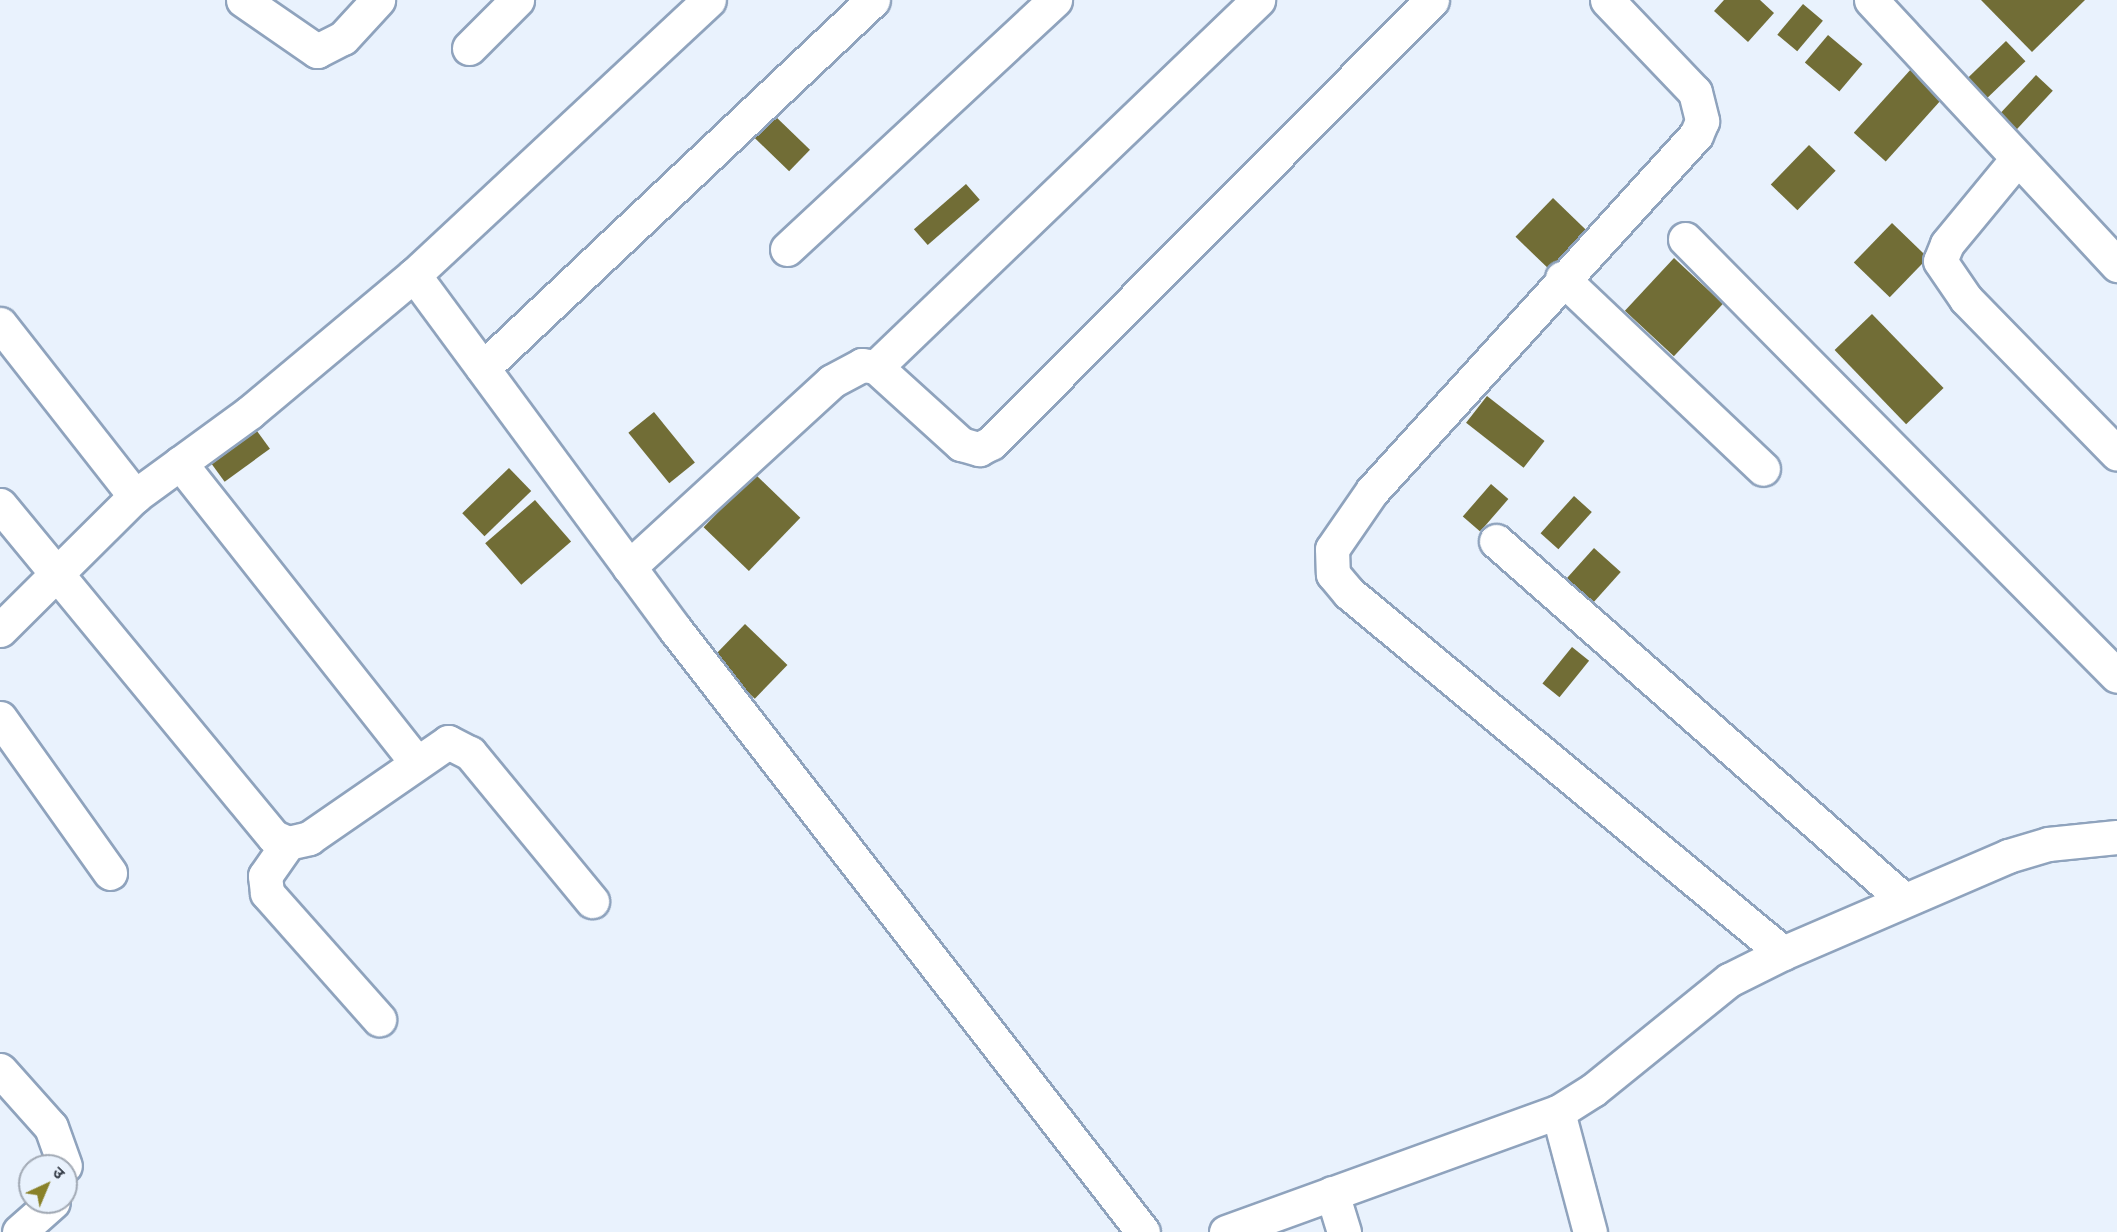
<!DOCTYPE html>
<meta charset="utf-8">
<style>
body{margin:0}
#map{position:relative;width:2117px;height:1232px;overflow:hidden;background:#e9f2fd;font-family:"Archivo Narrow","Noto Sans Devanagari",sans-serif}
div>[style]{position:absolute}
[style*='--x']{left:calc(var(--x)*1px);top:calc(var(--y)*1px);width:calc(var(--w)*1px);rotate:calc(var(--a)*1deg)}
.building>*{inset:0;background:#716d36;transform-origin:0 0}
.roads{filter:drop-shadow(2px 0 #8fa3bd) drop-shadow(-2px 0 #8fa3bd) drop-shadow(0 2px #8fa3bd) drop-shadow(0 -2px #8fa3bd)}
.minor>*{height:33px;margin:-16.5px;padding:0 16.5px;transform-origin:16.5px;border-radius:16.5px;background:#fff}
span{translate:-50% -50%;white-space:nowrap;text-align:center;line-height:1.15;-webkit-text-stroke:6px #e9f2fd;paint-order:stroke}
.north{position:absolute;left:18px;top:1154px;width:60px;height:60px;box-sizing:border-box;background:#e9f2fd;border:2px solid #a1a9b4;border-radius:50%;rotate:44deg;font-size:16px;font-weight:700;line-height:24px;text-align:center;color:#343c47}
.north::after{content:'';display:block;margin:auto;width:21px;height:27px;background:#898129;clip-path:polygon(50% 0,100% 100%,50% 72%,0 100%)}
</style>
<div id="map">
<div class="building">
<i style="clip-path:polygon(1724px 0,1760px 0,1774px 13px,1748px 42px,1714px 11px)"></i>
<i style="clip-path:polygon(1981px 0,2085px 0,2032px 52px)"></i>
<i style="left:1803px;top:4px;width:26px;height:40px;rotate:40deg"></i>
<i style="left:1828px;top:35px;width:45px;height:36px;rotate:40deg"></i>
<i style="left:2006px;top:41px;width:28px;height:64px;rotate:46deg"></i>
<i style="left:1912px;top:68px;width:43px;height:87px;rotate:42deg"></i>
<i style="left:2036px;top:75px;width:23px;height:67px;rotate:43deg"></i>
<i style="left:774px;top:115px;width:50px;height:30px;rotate:44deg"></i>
<i style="left:1809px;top:145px;width:37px;height:55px;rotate:44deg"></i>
<i style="left:966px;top:184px;width:21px;height:69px;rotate:49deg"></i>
<i style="left:1553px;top:198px;width:54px;height:54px;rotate:44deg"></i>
<i style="left:1892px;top:223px;width:50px;height:55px;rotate:44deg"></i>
<i style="left:1674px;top:258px;width:67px;height:72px;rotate:43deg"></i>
<i style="left:1872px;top:314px;width:103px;height:52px;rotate:46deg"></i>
<i style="left:1487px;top:396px;width:73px;height:34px;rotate:38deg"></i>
<i style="left:654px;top:412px;width:65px;height:33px;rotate:51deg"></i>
<i style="left:257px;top:431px;width:22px;height:56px;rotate:54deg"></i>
<i style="left:509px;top:468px;width:32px;height:65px;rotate:46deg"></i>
<i style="left:755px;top:474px;width:63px;height:74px;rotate:44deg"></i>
<i style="left:1491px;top:484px;width:23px;height:43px;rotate:41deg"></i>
<i style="left:1574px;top:496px;width:24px;height:50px;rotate:42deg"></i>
<i style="left:535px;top:500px;width:55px;height:66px;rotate:49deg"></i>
<i style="left:1594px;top:548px;width:36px;height:49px;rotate:42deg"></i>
<i style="left:745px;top:624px;width:59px;height:47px;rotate:44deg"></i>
<i style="left:1572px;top:647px;width:22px;height:47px;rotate:39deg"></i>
</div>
<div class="roads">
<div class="minor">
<i style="--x:243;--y:0;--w:90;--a:34.6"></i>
<i style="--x:317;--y:51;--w:29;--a:-27"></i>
<i style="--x:343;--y:38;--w:52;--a:-47.4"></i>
<i style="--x:1607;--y:0;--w:127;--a:46.3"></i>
<i style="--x:1695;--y:92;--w:30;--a:76"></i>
<i style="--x:1702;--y:121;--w:15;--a:113"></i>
<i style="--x:1696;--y:135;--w:481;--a:132.3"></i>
<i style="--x:1372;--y:491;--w:70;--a:124.6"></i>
<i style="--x:1332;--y:549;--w:25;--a:88"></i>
<i style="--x:1333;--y:574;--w:25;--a:50"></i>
<i style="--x:1349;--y:593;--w:564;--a:39.68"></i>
<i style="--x:1871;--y:0;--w:362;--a:47.1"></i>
<i style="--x:469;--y:48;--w:68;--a:-45"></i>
<i style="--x:2017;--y:159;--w:110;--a:129.5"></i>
<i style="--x:1947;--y:244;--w:18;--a:112"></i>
<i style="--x:1940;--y:261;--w:46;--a:55.6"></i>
<i style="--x:1966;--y:299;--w:216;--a:45.7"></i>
<i style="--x:1685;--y:239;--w:614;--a:45.33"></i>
<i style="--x:787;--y:249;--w:366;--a:-42.9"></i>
<i style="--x:414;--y:275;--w:440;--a:53.6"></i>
<i style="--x:675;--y:629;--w:763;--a:52.18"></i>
<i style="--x:1562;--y:278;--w:277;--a:43.5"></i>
<i style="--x:0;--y:324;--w:219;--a:51.9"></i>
<i style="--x:876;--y:367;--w:530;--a:-43.85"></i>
<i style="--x:483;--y:368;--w:536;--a:-43.34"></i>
<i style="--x:180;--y:463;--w:380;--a:51.7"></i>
<i style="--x:0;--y:505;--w:430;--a:50.5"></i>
<i style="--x:274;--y:837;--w:15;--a:23"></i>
<i style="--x:288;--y:843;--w:22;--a:-13"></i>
<i style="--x:309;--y:838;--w:169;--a:-34.6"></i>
<i style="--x:448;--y:742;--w:25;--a:27"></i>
<i style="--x:470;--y:753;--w:192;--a:50.5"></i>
<i style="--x:1496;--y:541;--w:543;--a:41.34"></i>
<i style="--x:629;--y:567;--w:275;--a:-42.5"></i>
<i style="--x:832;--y:381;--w:34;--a:-28"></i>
<i style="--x:862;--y:365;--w:14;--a:8"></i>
<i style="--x:876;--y:367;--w:115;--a:42.2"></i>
<i style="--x:961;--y:444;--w:19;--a:16"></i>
<i style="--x:979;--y:449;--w:13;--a:-27"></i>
<i style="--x:991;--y:443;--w:625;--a:-45.13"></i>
<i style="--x:0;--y:630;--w:190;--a:-44.8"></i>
<i style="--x:135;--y:496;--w:142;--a:-36.1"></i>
<i style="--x:250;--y:412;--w:214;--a:-39.9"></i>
<i style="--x:414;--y:275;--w:403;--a:-43"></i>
<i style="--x:0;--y:718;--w:190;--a:54.6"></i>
<i style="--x:288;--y:843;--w:40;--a:124.9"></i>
<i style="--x:265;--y:876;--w:17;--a:83"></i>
<i style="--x:267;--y:893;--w:169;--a:48.4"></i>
<i style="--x:0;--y:1070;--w:76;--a:48.2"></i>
<i style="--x:51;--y:1127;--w:41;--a:70.3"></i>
<i style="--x:1558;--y:1112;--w:124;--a:75.1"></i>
<i style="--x:1332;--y:1193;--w:41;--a:72.9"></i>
<i style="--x:19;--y:1232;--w:45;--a:-41.4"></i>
<i style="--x:1226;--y:1232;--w:353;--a:-19.9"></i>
<i style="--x:1558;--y:1112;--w:41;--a:-32.2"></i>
<i style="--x:1593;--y:1090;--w:175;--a:-39"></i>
<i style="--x:1729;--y:980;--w:60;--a:-26.6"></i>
<i style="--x:1783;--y:953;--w:245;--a:-23.3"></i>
<i style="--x:2008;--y:856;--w:42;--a:-16.7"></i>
<i style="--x:2048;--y:844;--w:69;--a:-5.8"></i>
</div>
</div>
<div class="north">उ</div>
</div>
